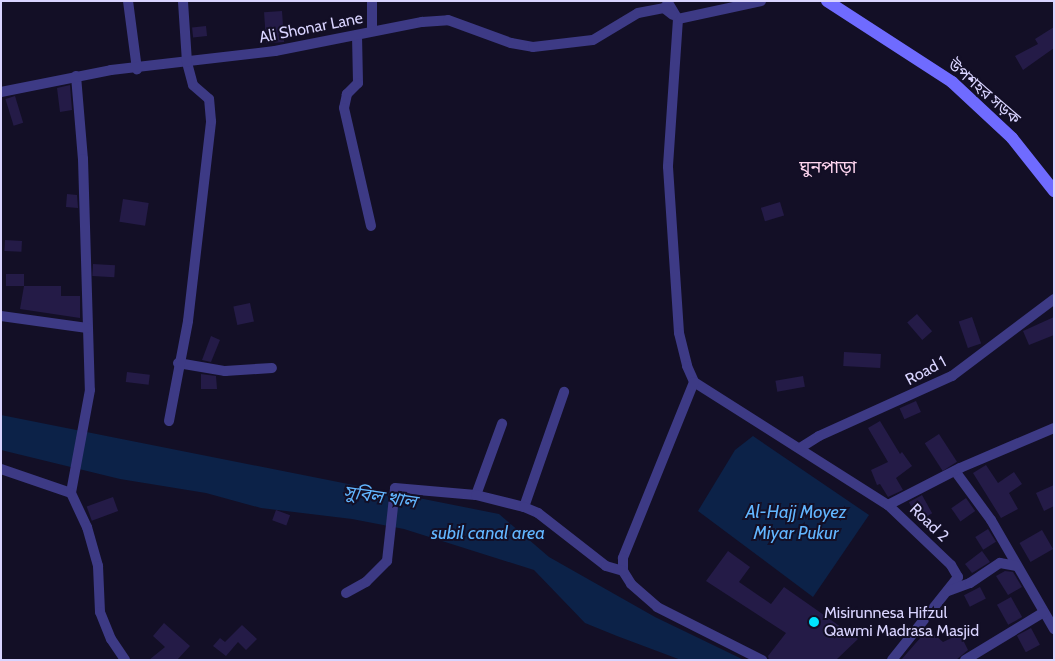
<!DOCTYPE html>
<meta charset="utf-8">
<style>
body{margin:0}
#map{position:relative;width:1055px;height:661px;overflow:hidden;background:#130f26;font-family:Cabin,"Noto Sans Bengali",sans-serif}
div>[style]{position:absolute}
[style*='--x']{left:calc(var(--x)*1px);top:calc(var(--y)*1px);width:calc(var(--w)*1px);rotate:calc(var(--a)*1deg)}
.water>*{inset:0;background:#0c2248}
.building>*{inset:0;background:#241b47;transform-origin:0 0}
.street>*{height:10px;margin:-5px;padding:0 5px;transform-origin:5px;border-radius:5px;background:#3d3a85}
.secondary>*{height:12px;margin:-6px;padding:0 6px;transform-origin:6px;border-radius:6px;background:#6f6bff}
.dots>*{width:14px;height:14px;translate:-50% -50%;box-sizing:border-box;border:2px solid #130f26;border-radius:50%}
span{translate:-50% -50%;white-space:nowrap;text-align:center;line-height:1.15;-webkit-text-stroke:4px #130f26;paint-order:stroke}
.street-label{font-size:16px;color:#d9d4ff}
.poi-label{font-size:16px;color:#d9d4ff}
.left{translate:0 -50%;text-align:left}
.neighbourhood-label{font-size:18px;color:#ffd6f0}
.water-label{font-size:18px;color:#62b6ff;font-style:italic}
.frame{position:absolute;inset:0;border:2px solid #d9d4ff;pointer-events:none}
</style>
<div id="map">
<div class="water">
<i style="clip-path:polygon(1px 415px,499px 514px,549px 557px,655px 617px,744px 660px,681px 660px,617px 636px,585px 623px,534px 570px,404px 529px,352px 519px,261px 508px,206px 493px,120px 479px,1px 450px)"></i>
<i style="clip-path:polygon(753px 436px,869px 515px,813px 597px,698px 511px,735px 450px)"></i>
</div>
<div class="building">
<i style="left:282px;top:11px;width:31px;height:18px;rotate:86deg"></i>
<i style="left:206px;top:26px;width:10px;height:14px;rotate:84deg"></i>
<i style="clip-path:polygon(1054px 27px,1054px 48px,1023px 70px,1015px 56px,1038px 44px,1035px 39px)"></i>
<i style="clip-path:polygon(70px 85px,72px 110px,60px 112px,57px 88px)"></i>
<i style="left:15px;top:96px;width:28px;height:10px;rotate:73deg"></i>
<i style="clip-path:polygon(67px 194px,77px 195px,78px 208px,66px 207px)"></i>
<i style="left:123px;top:199px;width:26px;height:23px;rotate:9deg"></i>
<i style="left:780px;top:202px;width:14px;height:20px;rotate:73deg"></i>
<i style="left:5px;top:240px;width:17px;height:11px;rotate:3deg"></i>
<i style="left:93px;top:264px;width:22px;height:12px;rotate:3deg"></i>
<i style="left:6px;top:274px;width:18px;height:12px"></i>
<i style="clip-path:polygon(24px 286px,61px 286px,61px 296px,80px 296px,80px 318px,20px 309px)"></i>
<i style="left:250px;top:303px;width:19px;height:17px;rotate:78deg"></i>
<i style="left:917px;top:314px;width:23px;height:13px;rotate:49deg"></i>
<i style="left:972px;top:317px;width:28px;height:14px;rotate:71deg"></i>
<i style="clip-path:polygon(1054px 317px,1054px 335px,1029px 345px,1023px 331px)"></i>
<i style="clip-path:polygon(211px 336px,220px 340px,211px 362px,202px 360px)"></i>
<i style="left:844px;top:352px;width:37px;height:14px;rotate:3deg"></i>
<i style="left:127px;top:372px;width:23px;height:10px;rotate:7deg"></i>
<i style="clip-path:polygon(201px 374px,216px 376px,217px 389px,201px 389px)"></i>
<i style="left:803px;top:376px;width:11px;height:28px;rotate:80deg"></i>
<i style="left:916px;top:401px;width:12px;height:18px;rotate:66deg"></i>
<i style="clip-path:polygon(880px 421px,900px 454px,902px 452px,912px 466px,896px 478px,903px 490px,888px 497px,880px 484px,877px 485px,871px 470px,888px 462px,868px 428px)"></i>
<i style="left:939px;top:434px;width:33px;height:17px;rotate:57deg"></i>
<i style="clip-path:polygon(986px 465px,998px 483px,1014px 472px,1022px 484px,1009px 493px,1018px 509px,1001px 518px,973px 473px)"></i>
<i style="clip-path:polygon(1054px 485px,1054px 506px,1044px 511px,1036px 493px)"></i>
<i style="left:922px;top:495px;width:21px;height:15px;rotate:61deg"></i>
<i style="left:113px;top:497px;width:15px;height:28px;rotate:70deg"></i>
<i style="left:966px;top:498px;width:16px;height:18px;rotate:55deg"></i>
<i style="left:276px;top:510px;width:15px;height:11px;rotate:20deg"></i>
<i style="left:988px;top:529px;width:15px;height:15px;rotate:58deg"></i>
<i style="left:1042px;top:530px;width:22px;height:26px;rotate:60deg"></i>
<i style="clip-path:polygon(728px 551px,750px 567px,739px 582px,771px 604px,784px 587px,858px 639px,836px 660px,769px 660px,768px 656px,786px 633px,706px 581px)"></i>
<i style="clip-path:polygon(982px 551px,990px 562px,972px 573px,965px 564px)"></i>
<i style="clip-path:polygon(1005px 571px,1013px 572px,1022px 587px,1008px 595px,996px 576px)"></i>
<i style="left:980px;top:587px;width:13px;height:18px;rotate:63deg"></i>
<i style="left:1011px;top:597px;width:23px;height:16px;rotate:61deg"></i>
<i style="clip-path:polygon(164px 623px,190px 646px,177px 660px,149px 660px,165px 647px,153px 636px)"></i>
<i style="clip-path:polygon(242px 625px,257px 639px,246px 650px,238px 642px,226px 656px,213px 646px,220px 638px,225px 642px)"></i>
<i style="left:1031px;top:628px;width:19px;height:16px;rotate:62deg"></i>
<i style="clip-path:polygon(928px 629px,943px 642px,960px 634px,968px 650px,956px 660px,901px 660px)"></i>
</div>
<div class="street">
<i style="--x:128;--y:1;--w:69;--a:82.5"></i>
<i style="--x:372;--y:1;--w:30;--a:90"></i>
<i style="--x:667;--y:1;--w:21;--a:59"></i>
<i style="--x:678;--y:19;--w:148;--a:93.9"></i>
<i style="--x:668;--y:167;--w:166;--a:86.2"></i>
<i style="--x:679;--y:333;--w:34;--a:76"></i>
<i style="--x:687;--y:366;--w:17;--a:66"></i>
<i style="--x:694;--y:382;--w:230;--a:32.4"></i>
<i style="--x:888;--y:505;--w:87;--a:43.6"></i>
<i style="--x:951;--y:565;--w:14;--a:60"></i>
<i style="--x:958;--y:577;--w:106;--a:128.5"></i>
<i style="--x:678;--y:19;--w:85;--a:-12.2"></i>
<i style="--x:357;--y:35;--w:48;--a:88.8"></i>
<i style="--x:358;--y:83;--w:16;--a:135"></i>
<i style="--x:347;--y:94;--w:14;--a:102"></i>
<i style="--x:344;--y:108;--w:121;--a:77.1"></i>
<i style="--x:76;--y:76;--w:83;--a:85.2"></i>
<i style="--x:83;--y:159;--w:231;--a:88.3"></i>
<i style="--x:90;--y:390;--w:105;--a:100.5"></i>
<i style="--x:71;--y:493;--w:38;--a:65"></i>
<i style="--x:87;--y:527;--w:41;--a:74.2"></i>
<i style="--x:98;--y:566;--w:46;--a:87.5"></i>
<i style="--x:100;--y:612;--w:29;--a:68"></i>
<i style="--x:111;--y:639;--w:25;--a:56"></i>
<i style="--x:1;--y:92;--w:112;--a:-11.3"></i>
<i style="--x:111;--y:70;--w:165;--a:-6.6"></i>
<i style="--x:275;--y:51;--w:150;--a:-11.2"></i>
<i style="--x:422;--y:22;--w:26;--a:-4"></i>
<i style="--x:448;--y:20;--w:67;--a:20.1"></i>
<i style="--x:511;--y:43;--w:22;--a:10"></i>
<i style="--x:533;--y:47;--w:60;--a:-6.7"></i>
<i style="--x:593;--y:40;--w:52;--a:-31"></i>
<i style="--x:638;--y:13;--w:26;--a:-11"></i>
<i style="--x:664;--y:8;--w:11;--a:38"></i>
<i style="--x:1;--y:316;--w:87;--a:7.9"></i>
<i style="--x:178;--y:363;--w:48;--a:9.7"></i>
<i style="--x:225;--y:371;--w:47;--a:-3.7"></i>
<i style="--x:694;--y:382;--w:190;--a:112"></i>
<i style="--x:623;--y:558;--w:13;--a:90"></i>
<i style="--x:623;--y:571;--w:15;--a:58"></i>
<i style="--x:631;--y:584;--w:35;--a:41"></i>
<i style="--x:657;--y:607;--w:118;--a:26.8"></i>
<i style="--x:169;--y:421;--w:102;--a:-79.2"></i>
<i style="--x:188;--y:321;--w:201;--a:-83.4"></i>
<i style="--x:211;--y:121;--w:22;--a:-95"></i>
<i style="--x:209;--y:99;--w:21;--a:-139"></i>
<i style="--x:193;--y:85;--w:24;--a:-105"></i>
<i style="--x:187;--y:62;--w:61;--a:-93.8"></i>
<i style="--x:800;--y:448;--w:22;--a:-32"></i>
<i style="--x:819;--y:436;--w:146;--a:-24.3"></i>
<i style="--x:952;--y:376;--w:128;--a:-37"></i>
<i style="--x:1;--y:469;--w:74;--a:18.9"></i>
<i style="--x:955;--y:471;--w:61;--a:53.7"></i>
<i style="--x:991;--y:520;--w:126;--a:60"></i>
<i style="--x:476;--y:495;--w:76;--a:-69.9"></i>
<i style="--x:888;--y:505;--w:81;--a:-27.2"></i>
<i style="--x:960;--y:468;--w:102;--a:-23.1"></i>
<i style="--x:524;--y:507;--w:122;--a:-70.8"></i>
<i style="--x:948;--y:591;--w:23;--a:-20"></i>
<i style="--x:970;--y:583;--w:36;--a:-34"></i>
<i style="--x:1000;--y:563;--w:17;--a:10"></i>
<i style="--x:346;--y:593;--w:23;--a:-29"></i>
<i style="--x:366;--y:582;--w:30;--a:-45"></i>
<i style="--x:387;--y:561;--w:73;--a:-83.7"></i>
<i style="--x:395;--y:488;--w:81;--a:4.9"></i>
<i style="--x:476;--y:495;--w:49;--a:14"></i>
<i style="--x:524;--y:507;--w:15;--a:23"></i>
<i style="--x:538;--y:513;--w:86;--a:37.9"></i>
<i style="--x:606;--y:566;--w:18;--a:16"></i>
<i style="--x:965;--y:660;--w:92;--a:-31.3"></i>
</div>
<div class="secondary">
<i style="--x:827;--y:1;--w:149;--a:32.9"></i>
<i style="--x:952;--y:82;--w:82;--a:43"></i>
<i style="--x:1012;--y:138;--w:68;--a:51.6"></i>
</div>
<div class="dots">
<i style="left:814px;top:622px;background:#00e5ff"></i>
</div>
<div class="street-label">
<span style="left:311px;top:28px;rotate:-11deg">Ali Shonar Lane</span>
<span style="left:984px;top:92px;rotate:41deg">উপশহর সড়ক</span>
<span style="left:926px;top:371px;rotate:-28deg">Road 1</span>
<span style="left:929px;top:523px;rotate:44deg">Road 2</span>
</div>
<div class="poi-label">
<span class="left" style="left:824px;top:622px">Misirunnesa Hifzul<br>Qawmi Madrasa Masjid</span>
</div>
<div class="neighbourhood-label">
<span style="left:828px;top:167px">ঘুনপাড়া</span>
</div>
<div class="water-label">
<span style="left:380px;top:497px;rotate:8deg">সুবিল খাল</span>
<span style="left:796px;top:523px">Al-Hajj Moyez<br>Miyar Pukur</span>
<span style="left:488px;top:533px">subil canal area</span>
</div>
<div class="frame"></div>
</div>
